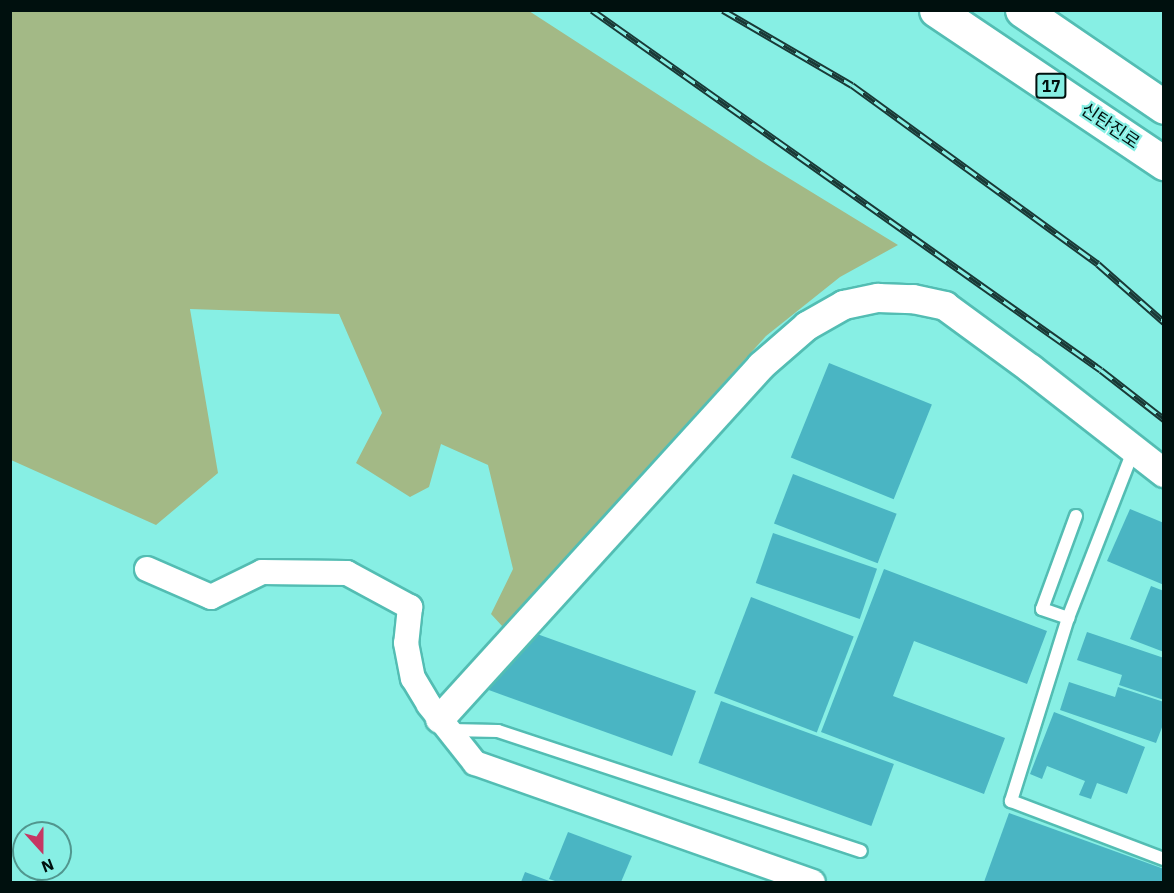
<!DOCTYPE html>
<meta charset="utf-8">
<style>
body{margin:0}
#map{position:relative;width:1174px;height:893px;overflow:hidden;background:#87efe4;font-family:"IBM Plex Sans","Noto Sans KR",sans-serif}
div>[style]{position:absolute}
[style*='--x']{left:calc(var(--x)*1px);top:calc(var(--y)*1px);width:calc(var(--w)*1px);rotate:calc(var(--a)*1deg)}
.green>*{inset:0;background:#a3b986}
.building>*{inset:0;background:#4ab5c3;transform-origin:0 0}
.roads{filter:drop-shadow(2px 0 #53bdb3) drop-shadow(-2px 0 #53bdb3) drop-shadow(0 2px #53bdb3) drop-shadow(0 -2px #53bdb3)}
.service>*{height:12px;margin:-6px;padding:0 6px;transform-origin:6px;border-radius:6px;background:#fff}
.minor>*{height:24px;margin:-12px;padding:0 12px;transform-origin:12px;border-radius:12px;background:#fff}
.tertiary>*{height:28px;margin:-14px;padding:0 14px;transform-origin:14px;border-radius:14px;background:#fff}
.primary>*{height:33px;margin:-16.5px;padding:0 16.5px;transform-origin:16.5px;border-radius:16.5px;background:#fff}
.rail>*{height:7px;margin-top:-3.5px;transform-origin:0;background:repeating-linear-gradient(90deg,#87efe4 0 14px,#193936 0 28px);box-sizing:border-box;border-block:2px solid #193936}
span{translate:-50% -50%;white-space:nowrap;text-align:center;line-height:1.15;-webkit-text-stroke:4.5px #87efe4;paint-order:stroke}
.shield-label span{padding:2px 4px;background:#87efe4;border:2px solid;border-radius:4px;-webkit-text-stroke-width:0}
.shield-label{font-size:16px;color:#00100e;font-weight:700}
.street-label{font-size:18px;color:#00100e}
.frame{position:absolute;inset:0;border:12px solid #00100e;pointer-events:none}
.north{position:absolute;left:12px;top:821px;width:60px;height:60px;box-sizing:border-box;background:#87efe4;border:2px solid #51968e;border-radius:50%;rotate:159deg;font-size:16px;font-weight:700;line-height:24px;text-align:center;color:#00100e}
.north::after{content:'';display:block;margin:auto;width:21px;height:27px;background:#c63763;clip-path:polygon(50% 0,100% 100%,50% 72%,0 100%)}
</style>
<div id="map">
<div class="green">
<i style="clip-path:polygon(11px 10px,529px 11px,756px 158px,898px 245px,840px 277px,766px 336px,503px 627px,491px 614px,513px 569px,488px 465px,441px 444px,429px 487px,410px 497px,356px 463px,382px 413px,339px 314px,190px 309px,218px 473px,156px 525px,11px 460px)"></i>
</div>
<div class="building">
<i style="left:829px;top:363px;width:111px;height:102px;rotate:22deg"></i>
<i style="left:793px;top:474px;width:111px;height:53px;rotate:21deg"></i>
<i style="clip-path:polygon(1130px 509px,1164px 523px,1164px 585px,1107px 561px)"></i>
<i style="left:773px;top:533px;width:110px;height:53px;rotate:19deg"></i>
<i style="clip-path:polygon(884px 569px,1047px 631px,1027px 684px,914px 641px,893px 696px,1005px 738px,984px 794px,821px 732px)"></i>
<i style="clip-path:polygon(1151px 586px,1164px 591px,1164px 652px,1130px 639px)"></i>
<i style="left:751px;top:597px;width:110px;height:103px;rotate:21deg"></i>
<i style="clip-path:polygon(1087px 632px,1164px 658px,1164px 700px,1119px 685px,1122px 675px,1077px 660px)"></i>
<i style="clip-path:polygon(537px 634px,696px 691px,672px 756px,486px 689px)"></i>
<i style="clip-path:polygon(1069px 682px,1115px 697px,1118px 687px,1164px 702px,1164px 722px,1156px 743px,1060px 710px)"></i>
<i style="left:721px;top:701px;width:184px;height:66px;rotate:20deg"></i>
<i style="clip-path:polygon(1054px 712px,1145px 747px,1127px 794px,1097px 783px,1091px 799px,1079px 795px,1085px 781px,1047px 766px,1042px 779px,1030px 774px)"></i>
<i style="clip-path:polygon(1009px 813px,1164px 869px,1164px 882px,984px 882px)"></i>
<i style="clip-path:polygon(568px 832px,632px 856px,621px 882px,558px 882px,549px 879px)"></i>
<i style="clip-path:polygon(525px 872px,552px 882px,521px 882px)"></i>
</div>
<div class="roads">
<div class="service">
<i style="--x:1076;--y:516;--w:99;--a:110.1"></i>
<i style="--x:1042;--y:609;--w:28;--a:19"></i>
<i style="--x:1068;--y:618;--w:192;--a:107.3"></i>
<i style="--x:1011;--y:801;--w:164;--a:20.8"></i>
<i style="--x:1068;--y:618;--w:181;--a:-68.7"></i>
<i style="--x:450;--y:730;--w:48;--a:1.2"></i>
<i style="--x:498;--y:731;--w:382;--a:18.3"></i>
</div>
<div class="minor">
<i style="--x:147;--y:569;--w:70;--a:23.6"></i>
<i style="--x:211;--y:597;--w:57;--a:-26.1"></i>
<i style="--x:262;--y:572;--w:85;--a:0.7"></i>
<i style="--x:347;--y:573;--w:72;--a:28.4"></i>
<i style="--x:410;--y:607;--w:36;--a:96"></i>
<i style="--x:406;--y:643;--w:36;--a:79"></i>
<i style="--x:413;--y:678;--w:31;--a:59"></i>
<i style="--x:429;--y:705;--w:74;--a:51.6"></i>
<i style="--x:475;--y:763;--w:358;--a:19.4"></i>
</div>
<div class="tertiary">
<i style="--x:440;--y:719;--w:477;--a:-47.7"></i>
<i style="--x:761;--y:366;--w:61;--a:-41"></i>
<i style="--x:807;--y:326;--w:43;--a:-29.6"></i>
<i style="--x:844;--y:305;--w:35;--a:-12"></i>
<i style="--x:878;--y:298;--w:35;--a:2"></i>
<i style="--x:913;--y:299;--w:33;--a:12"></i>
<i style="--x:945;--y:306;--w:107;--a:36.2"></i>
<i style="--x:1031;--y:369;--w:169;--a:38"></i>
</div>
<div class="primary">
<i style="--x:936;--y:10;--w:275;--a:33.9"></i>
<i style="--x:1022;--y:10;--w:172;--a:34.3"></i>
</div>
</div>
<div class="rail">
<i style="--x:592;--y:10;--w:623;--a:35.27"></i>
<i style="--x:1101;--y:370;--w:80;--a:37.9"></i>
<i style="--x:723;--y:10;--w:149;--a:30.2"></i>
<i style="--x:852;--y:85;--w:304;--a:36"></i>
<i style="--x:1098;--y:264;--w:88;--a:41.3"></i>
</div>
<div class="shield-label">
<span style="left:1051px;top:86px">17</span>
</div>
<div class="street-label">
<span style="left:1110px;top:126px;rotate:34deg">신탄진로</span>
</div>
<div class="frame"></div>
<div class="north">N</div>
</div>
